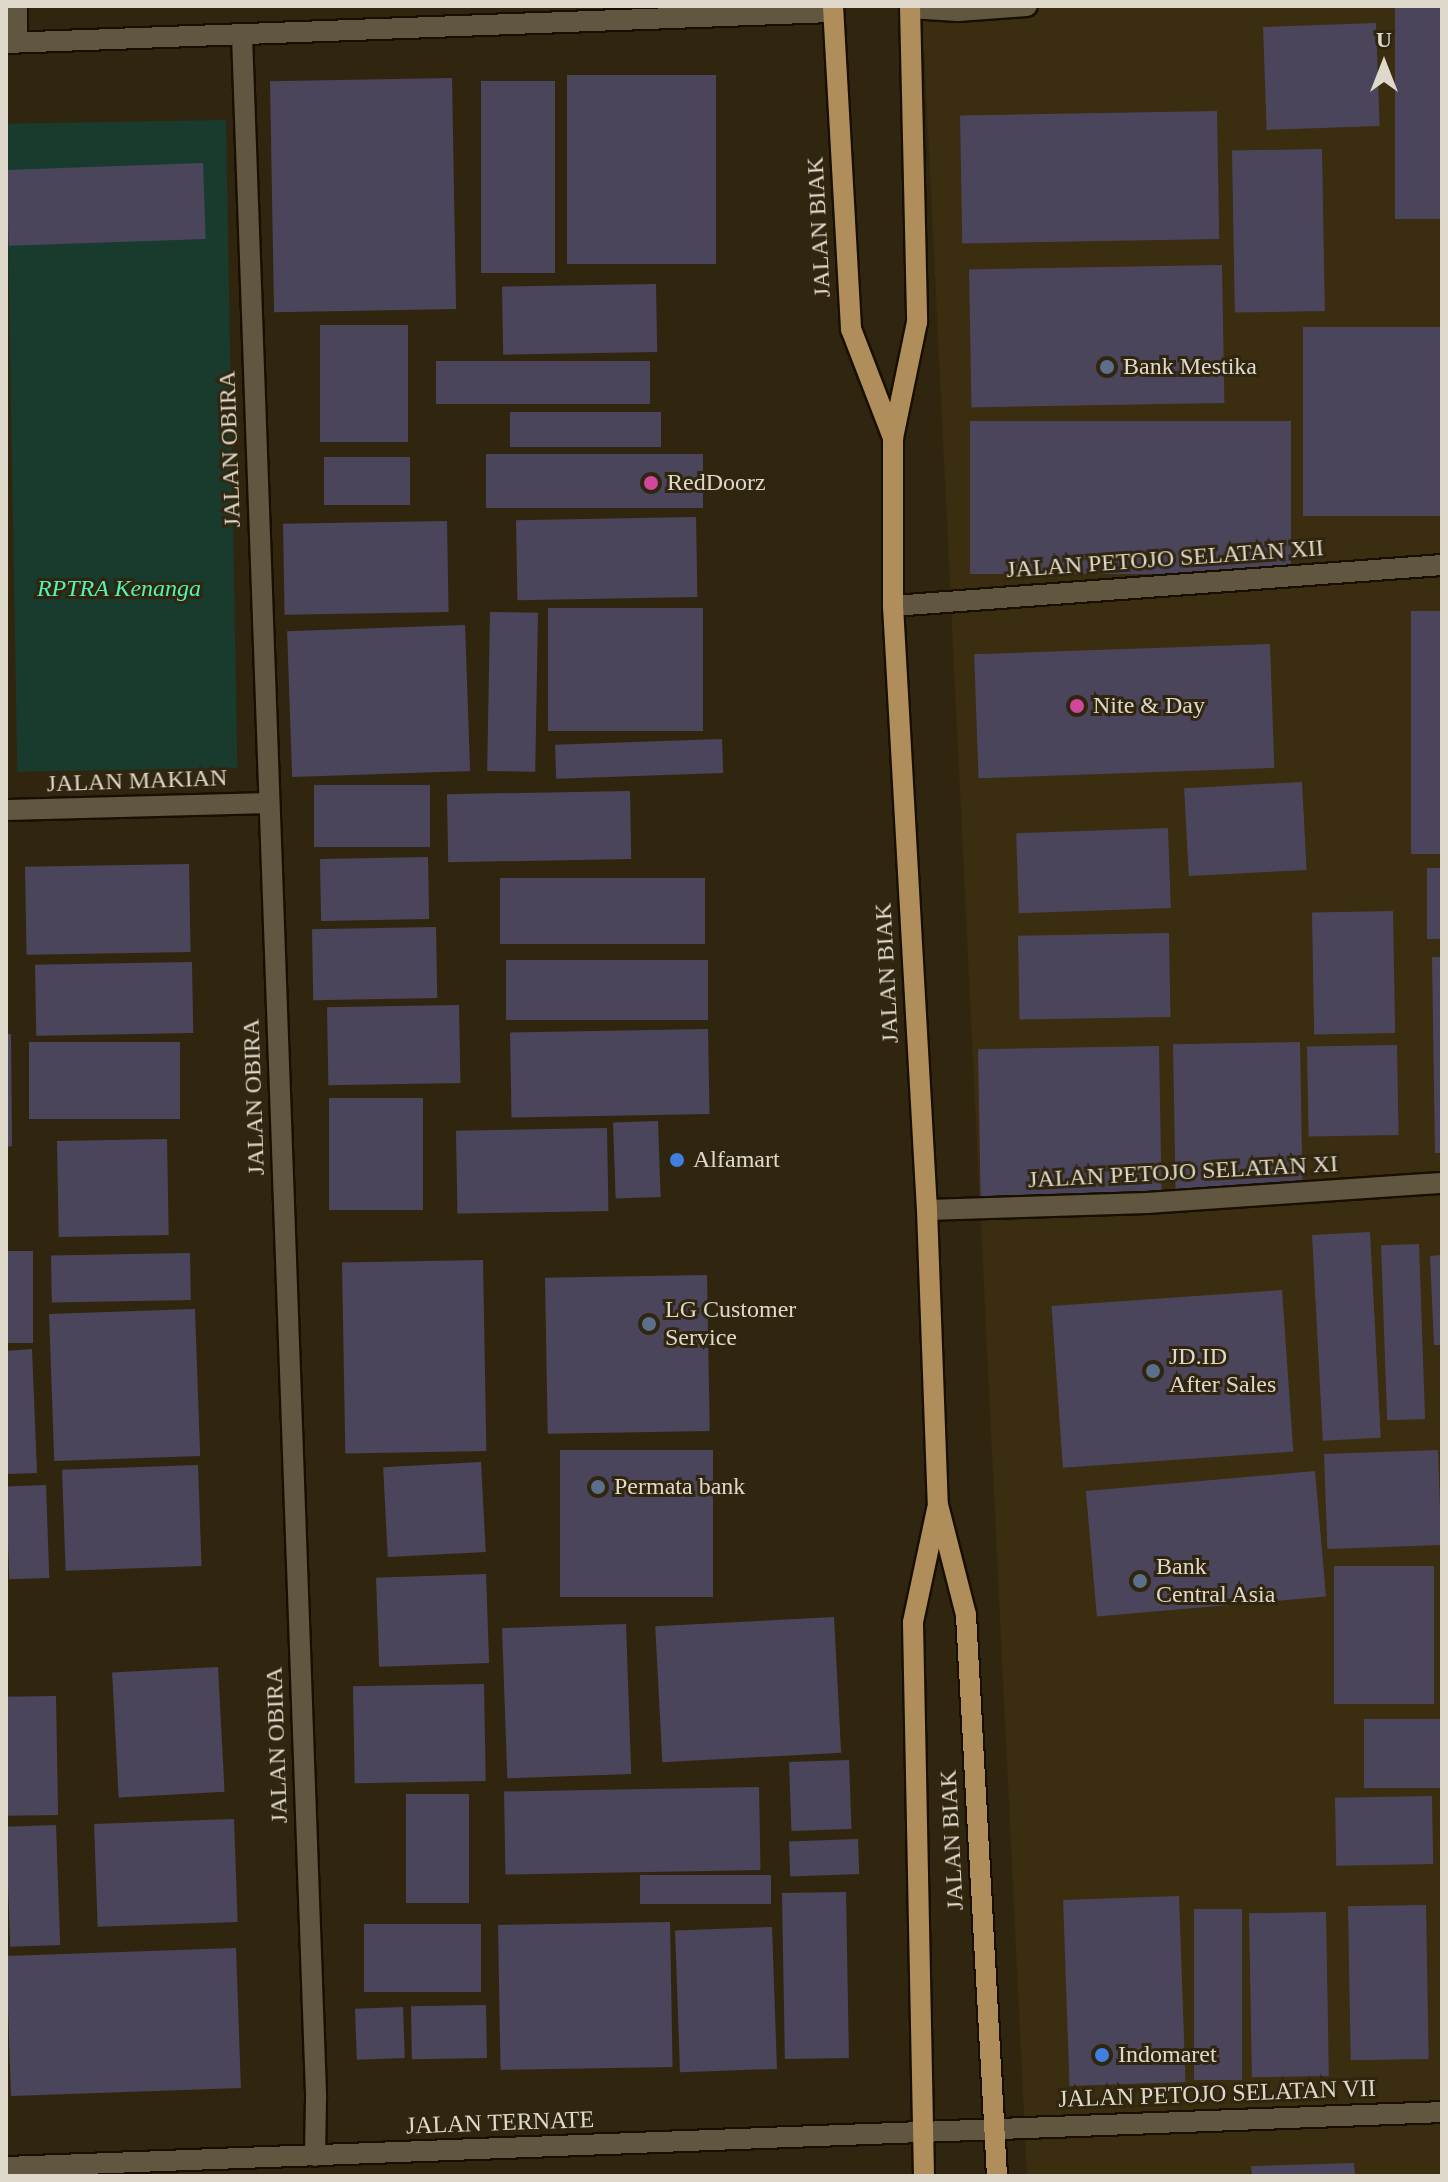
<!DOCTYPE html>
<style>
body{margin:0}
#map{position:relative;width:1448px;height:2182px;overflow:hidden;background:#302610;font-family:Georgia,serif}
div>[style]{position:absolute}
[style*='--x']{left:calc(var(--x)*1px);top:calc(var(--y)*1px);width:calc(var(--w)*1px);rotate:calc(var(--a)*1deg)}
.built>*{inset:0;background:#3a2d10}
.green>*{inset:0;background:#193b2d;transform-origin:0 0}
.building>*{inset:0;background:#4b455c;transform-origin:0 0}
.roads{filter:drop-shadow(2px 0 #180f00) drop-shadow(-2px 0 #180f00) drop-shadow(0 2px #180f00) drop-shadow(0 -2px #180f00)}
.minor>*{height:20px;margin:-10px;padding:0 10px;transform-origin:10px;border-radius:10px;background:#61563f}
.major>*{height:20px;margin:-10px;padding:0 10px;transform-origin:10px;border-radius:10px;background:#af8e5b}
.dots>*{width:22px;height:22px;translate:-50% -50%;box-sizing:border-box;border:4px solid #302610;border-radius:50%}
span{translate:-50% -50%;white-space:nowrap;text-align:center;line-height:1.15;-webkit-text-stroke:6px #302610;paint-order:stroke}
.street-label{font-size:24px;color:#dfd9cc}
.poi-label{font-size:24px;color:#dfd9cc}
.left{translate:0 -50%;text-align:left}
.park-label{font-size:24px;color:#50f4b9;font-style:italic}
.frame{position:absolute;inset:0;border:8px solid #dfd9cc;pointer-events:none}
.north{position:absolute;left:1344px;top:24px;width:80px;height:80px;-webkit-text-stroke:6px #302610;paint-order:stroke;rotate:0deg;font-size:22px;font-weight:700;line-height:32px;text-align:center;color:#dfd9cc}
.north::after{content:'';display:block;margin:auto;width:28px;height:36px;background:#dfd9cc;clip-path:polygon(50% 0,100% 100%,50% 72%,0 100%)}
</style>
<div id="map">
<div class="built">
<i style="clip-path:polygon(922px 6px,1442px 6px,1442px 2176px,1027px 2176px)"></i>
</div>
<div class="green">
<i style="left:226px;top:120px;width:648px;height:220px;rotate:89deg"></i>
</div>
<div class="building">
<i style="left:1395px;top:6px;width:47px;height:213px"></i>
<i style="left:1376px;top:23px;width:103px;height:113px;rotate:88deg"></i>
<i style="left:716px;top:75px;width:189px;height:149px;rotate:90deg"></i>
<i style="left:452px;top:78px;width:231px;height:182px;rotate:89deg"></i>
<i style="left:555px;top:81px;width:192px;height:74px;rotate:90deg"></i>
<i style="left:1217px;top:111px;width:128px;height:257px;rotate:89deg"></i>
<i style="left:1322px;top:149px;width:162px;height:90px;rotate:89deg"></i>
<i style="left:203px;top:163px;width:76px;height:197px;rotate:88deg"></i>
<i style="left:1222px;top:265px;width:138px;height:253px;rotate:89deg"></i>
<i style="left:656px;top:284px;width:68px;height:154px;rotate:89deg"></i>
<i style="left:408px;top:325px;width:117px;height:88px;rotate:90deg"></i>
<i style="left:1303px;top:327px;width:139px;height:189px"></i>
<i style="left:650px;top:361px;width:43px;height:214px;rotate:90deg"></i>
<i style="left:510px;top:412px;width:151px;height:35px"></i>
<i style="left:1291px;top:421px;width:153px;height:321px;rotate:90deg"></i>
<i style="left:703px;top:454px;width:54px;height:217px;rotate:90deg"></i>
<i style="left:324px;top:457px;width:86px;height:48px"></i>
<i style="left:696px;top:517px;width:80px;height:180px;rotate:89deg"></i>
<i style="left:447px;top:521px;width:91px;height:164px;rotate:89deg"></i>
<i style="left:703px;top:608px;width:123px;height:155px;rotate:90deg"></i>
<i style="left:1411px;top:611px;width:31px;height:243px"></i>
<i style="left:490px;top:612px;width:48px;height:159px;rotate:1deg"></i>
<i style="left:465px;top:625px;width:146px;height:178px;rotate:88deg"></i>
<i style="left:1270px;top:644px;width:124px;height:296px;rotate:88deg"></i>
<i style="left:722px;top:739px;width:34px;height:167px;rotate:88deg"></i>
<i style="left:1302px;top:782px;width:88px;height:118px;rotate:87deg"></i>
<i style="left:430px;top:785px;width:62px;height:116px;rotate:90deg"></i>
<i style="left:630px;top:791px;width:68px;height:183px;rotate:89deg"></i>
<i style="left:1168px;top:828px;width:80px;height:152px;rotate:88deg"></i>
<i style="left:428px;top:857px;width:62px;height:108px;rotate:89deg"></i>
<i style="left:189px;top:864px;width:88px;height:164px;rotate:89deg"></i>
<i style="left:1427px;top:868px;width:15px;height:71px"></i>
<i style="left:500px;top:878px;width:205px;height:66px"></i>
<i style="left:1393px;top:911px;width:122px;height:81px;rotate:89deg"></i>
<i style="left:436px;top:927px;width:71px;height:124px;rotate:89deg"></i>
<i style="left:1169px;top:933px;width:84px;height:151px;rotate:89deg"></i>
<i style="clip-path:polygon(1432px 957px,1442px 957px,1442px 1153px,1435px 1153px)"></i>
<i style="left:708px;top:960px;width:60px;height:202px;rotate:90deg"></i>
<i style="left:192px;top:962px;width:71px;height:157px;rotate:89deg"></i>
<i style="left:459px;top:1005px;width:78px;height:132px;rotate:89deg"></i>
<i style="left:708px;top:1029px;width:85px;height:198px;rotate:89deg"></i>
<i style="clip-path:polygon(6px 1034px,11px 1034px,12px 1146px,6px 1147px)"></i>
<i style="left:180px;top:1042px;width:77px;height:151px;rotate:90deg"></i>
<i style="left:1300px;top:1042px;width:148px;height:127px;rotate:89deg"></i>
<i style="left:1397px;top:1045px;width:90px;height:90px;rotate:89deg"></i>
<i style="left:1159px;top:1046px;width:147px;height:181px;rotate:89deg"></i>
<i style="left:329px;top:1098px;width:94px;height:112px"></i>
<i style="left:658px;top:1121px;width:76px;height:45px;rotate:88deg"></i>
<i style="left:607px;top:1128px;width:83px;height:151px;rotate:89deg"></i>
<i style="left:167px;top:1139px;width:96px;height:110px;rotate:89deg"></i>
<i style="left:1370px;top:1232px;width:206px;height:58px;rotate:87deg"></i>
<i style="left:1419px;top:1244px;width:175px;height:38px;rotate:88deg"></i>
<i style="left:6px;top:1251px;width:27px;height:92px"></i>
<i style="left:190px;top:1253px;width:47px;height:139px;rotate:89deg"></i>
<i style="clip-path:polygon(1442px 1255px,1442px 1345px,1434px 1345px,1430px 1256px)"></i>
<i style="left:483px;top:1260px;width:191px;height:141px;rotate:89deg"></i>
<i style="left:707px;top:1275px;width:156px;height:162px;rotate:89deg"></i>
<i style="left:1282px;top:1290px;width:162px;height:231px;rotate:86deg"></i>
<i style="left:195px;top:1309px;width:147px;height:146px;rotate:88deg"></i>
<i style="clip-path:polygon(32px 1349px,37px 1473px,6px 1474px,6px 1351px)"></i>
<i style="left:560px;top:1450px;width:153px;height:147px"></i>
<i style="left:1438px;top:1450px;width:95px;height:114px;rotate:88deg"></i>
<i style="left:481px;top:1462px;width:90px;height:98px;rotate:87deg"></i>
<i style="left:198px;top:1465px;width:101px;height:136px;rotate:88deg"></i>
<i style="left:1315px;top:1471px;width:126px;height:230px;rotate:85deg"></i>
<i style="left:46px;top:1485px;width:93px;height:40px;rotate:88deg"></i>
<i style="left:1434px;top:1566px;width:138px;height:100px;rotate:90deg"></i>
<i style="left:486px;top:1574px;width:89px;height:110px;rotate:88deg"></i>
<i style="left:834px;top:1617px;width:136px;height:179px;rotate:87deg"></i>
<i style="left:626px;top:1624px;width:150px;height:124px;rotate:88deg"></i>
<i style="left:218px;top:1667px;width:125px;height:106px;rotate:87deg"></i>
<i style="left:484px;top:1684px;width:97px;height:131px;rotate:89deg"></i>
<i style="left:56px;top:1696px;width:119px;height:50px;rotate:89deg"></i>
<i style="left:1442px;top:1719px;width:69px;height:78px;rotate:90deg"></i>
<i style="left:849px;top:1760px;width:69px;height:60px;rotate:88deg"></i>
<i style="left:759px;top:1787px;width:83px;height:255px;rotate:89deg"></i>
<i style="left:406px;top:1794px;width:63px;height:109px"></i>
<i style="left:1432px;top:1796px;width:68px;height:97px;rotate:89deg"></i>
<i style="left:234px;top:1819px;width:103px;height:140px;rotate:88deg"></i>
<i style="left:56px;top:1825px;width:120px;height:50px;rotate:88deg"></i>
<i style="left:858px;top:1839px;width:35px;height:69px;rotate:88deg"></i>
<i style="left:771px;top:1875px;width:29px;height:131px;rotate:90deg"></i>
<i style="left:846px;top:1892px;width:166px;height:64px;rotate:89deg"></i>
<i style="left:1179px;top:1896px;width:186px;height:116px;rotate:88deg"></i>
<i style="left:1426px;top:1905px;width:154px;height:78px;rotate:89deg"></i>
<i style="left:1194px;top:1909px;width:48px;height:171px"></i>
<i style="left:1326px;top:1912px;width:164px;height:77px;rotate:89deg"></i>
<i style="left:670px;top:1922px;width:145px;height:172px;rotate:89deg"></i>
<i style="left:481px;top:1924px;width:68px;height:117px;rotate:90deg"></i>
<i style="left:772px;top:1927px;width:142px;height:97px;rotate:88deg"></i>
<i style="left:236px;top:1948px;width:140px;height:230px;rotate:88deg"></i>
<i style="left:486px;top:2005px;width:53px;height:75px;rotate:89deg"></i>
<i style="left:403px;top:2007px;width:51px;height:48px;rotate:88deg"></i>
<i style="clip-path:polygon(1354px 2163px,1355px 2176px,1252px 2176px,1251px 2166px)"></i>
</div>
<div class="roads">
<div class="minor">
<i style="--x:17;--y:6;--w:36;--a:90"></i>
<i style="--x:910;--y:8;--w:48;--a:3.6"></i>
<i style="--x:958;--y:11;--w:69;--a:-4.1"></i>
<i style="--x:242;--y:36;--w:2063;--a:87.94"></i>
<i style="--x:316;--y:2098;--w:58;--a:91"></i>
<i style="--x:6;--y:43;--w:828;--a:-2.15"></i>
<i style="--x:893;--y:606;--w:551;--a:-4.27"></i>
<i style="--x:6;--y:810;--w:263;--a:-1.5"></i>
<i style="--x:927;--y:1210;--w:220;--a:-1.8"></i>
<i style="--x:1147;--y:1203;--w:296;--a:-3.9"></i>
<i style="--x:6;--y:2167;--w:1437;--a:-2.19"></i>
</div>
<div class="major">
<i style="--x:833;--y:6;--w:324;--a:86.8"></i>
<i style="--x:851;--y:329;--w:117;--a:68.9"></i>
<i style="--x:910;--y:6;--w:316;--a:88.7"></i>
<i style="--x:917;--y:322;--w:118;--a:101.7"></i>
<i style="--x:893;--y:438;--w:168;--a:90"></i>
<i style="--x:893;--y:606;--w:605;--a:86.78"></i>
<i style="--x:927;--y:1210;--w:295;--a:87.9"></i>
<i style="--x:938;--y:1505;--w:114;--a:75.7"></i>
<i style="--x:966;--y:1615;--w:562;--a:86.84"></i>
<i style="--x:924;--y:2176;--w:554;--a:-91.14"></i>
<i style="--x:913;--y:1622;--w:116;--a:-78"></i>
</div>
</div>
<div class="dots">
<i style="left:1107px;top:367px;background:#5c6f8a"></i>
<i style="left:651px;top:483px;background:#d1479c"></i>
<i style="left:1077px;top:706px;background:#d1479c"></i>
<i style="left:677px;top:1160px;background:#3f7fe0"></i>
<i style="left:649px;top:1324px;background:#5c6f8a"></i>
<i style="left:1153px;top:1371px;background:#5c6f8a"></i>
<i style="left:598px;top:1487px;background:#5c6f8a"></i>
<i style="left:1140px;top:1581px;background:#5c6f8a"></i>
<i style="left:1102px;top:2055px;background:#3f7fe0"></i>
</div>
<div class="street-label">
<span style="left:819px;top:227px;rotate:-93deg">JALAN BIAK</span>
<span style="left:230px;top:449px;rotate:-92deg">JALAN OBIRA</span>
<span style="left:1165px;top:559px;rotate:-4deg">JALAN PETOJO SELATAN XII</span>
<span style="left:137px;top:781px;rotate:-2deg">JALAN MAKIAN</span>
<span style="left:887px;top:973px;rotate:-93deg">JALAN BIAK</span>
<span style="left:254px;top:1097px;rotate:-92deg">JALAN OBIRA</span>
<span style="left:1183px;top:1172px;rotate:-3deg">JALAN PETOJO SELATAN XI</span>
<span style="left:277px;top:1745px;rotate:-92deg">JALAN OBIRA</span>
<span style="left:952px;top:1840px;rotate:-93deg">JALAN BIAK</span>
<span style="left:1217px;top:2094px;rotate:-2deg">JALAN PETOJO SELATAN VII</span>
<span style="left:500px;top:2123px;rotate:-2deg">JALAN TERNATE</span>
</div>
<div class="poi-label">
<span class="left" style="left:1123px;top:367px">Bank Mestika</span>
<span class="left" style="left:667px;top:483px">RedDoorz</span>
<span class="left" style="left:1093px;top:706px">Nite &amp; Day</span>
<span class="left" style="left:693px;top:1160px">Alfamart</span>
<span class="left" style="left:665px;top:1324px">LG Customer<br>Service</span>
<span class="left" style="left:1169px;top:1371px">JD.ID<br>After Sales</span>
<span class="left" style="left:614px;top:1487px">Permata bank</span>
<span class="left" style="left:1156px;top:1581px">Bank<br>Central Asia</span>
<span class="left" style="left:1118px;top:2055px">Indomaret</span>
</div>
<div class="park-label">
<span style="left:119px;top:589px">RPTRA Kenanga</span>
</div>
<div class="frame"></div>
<div class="north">U</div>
</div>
